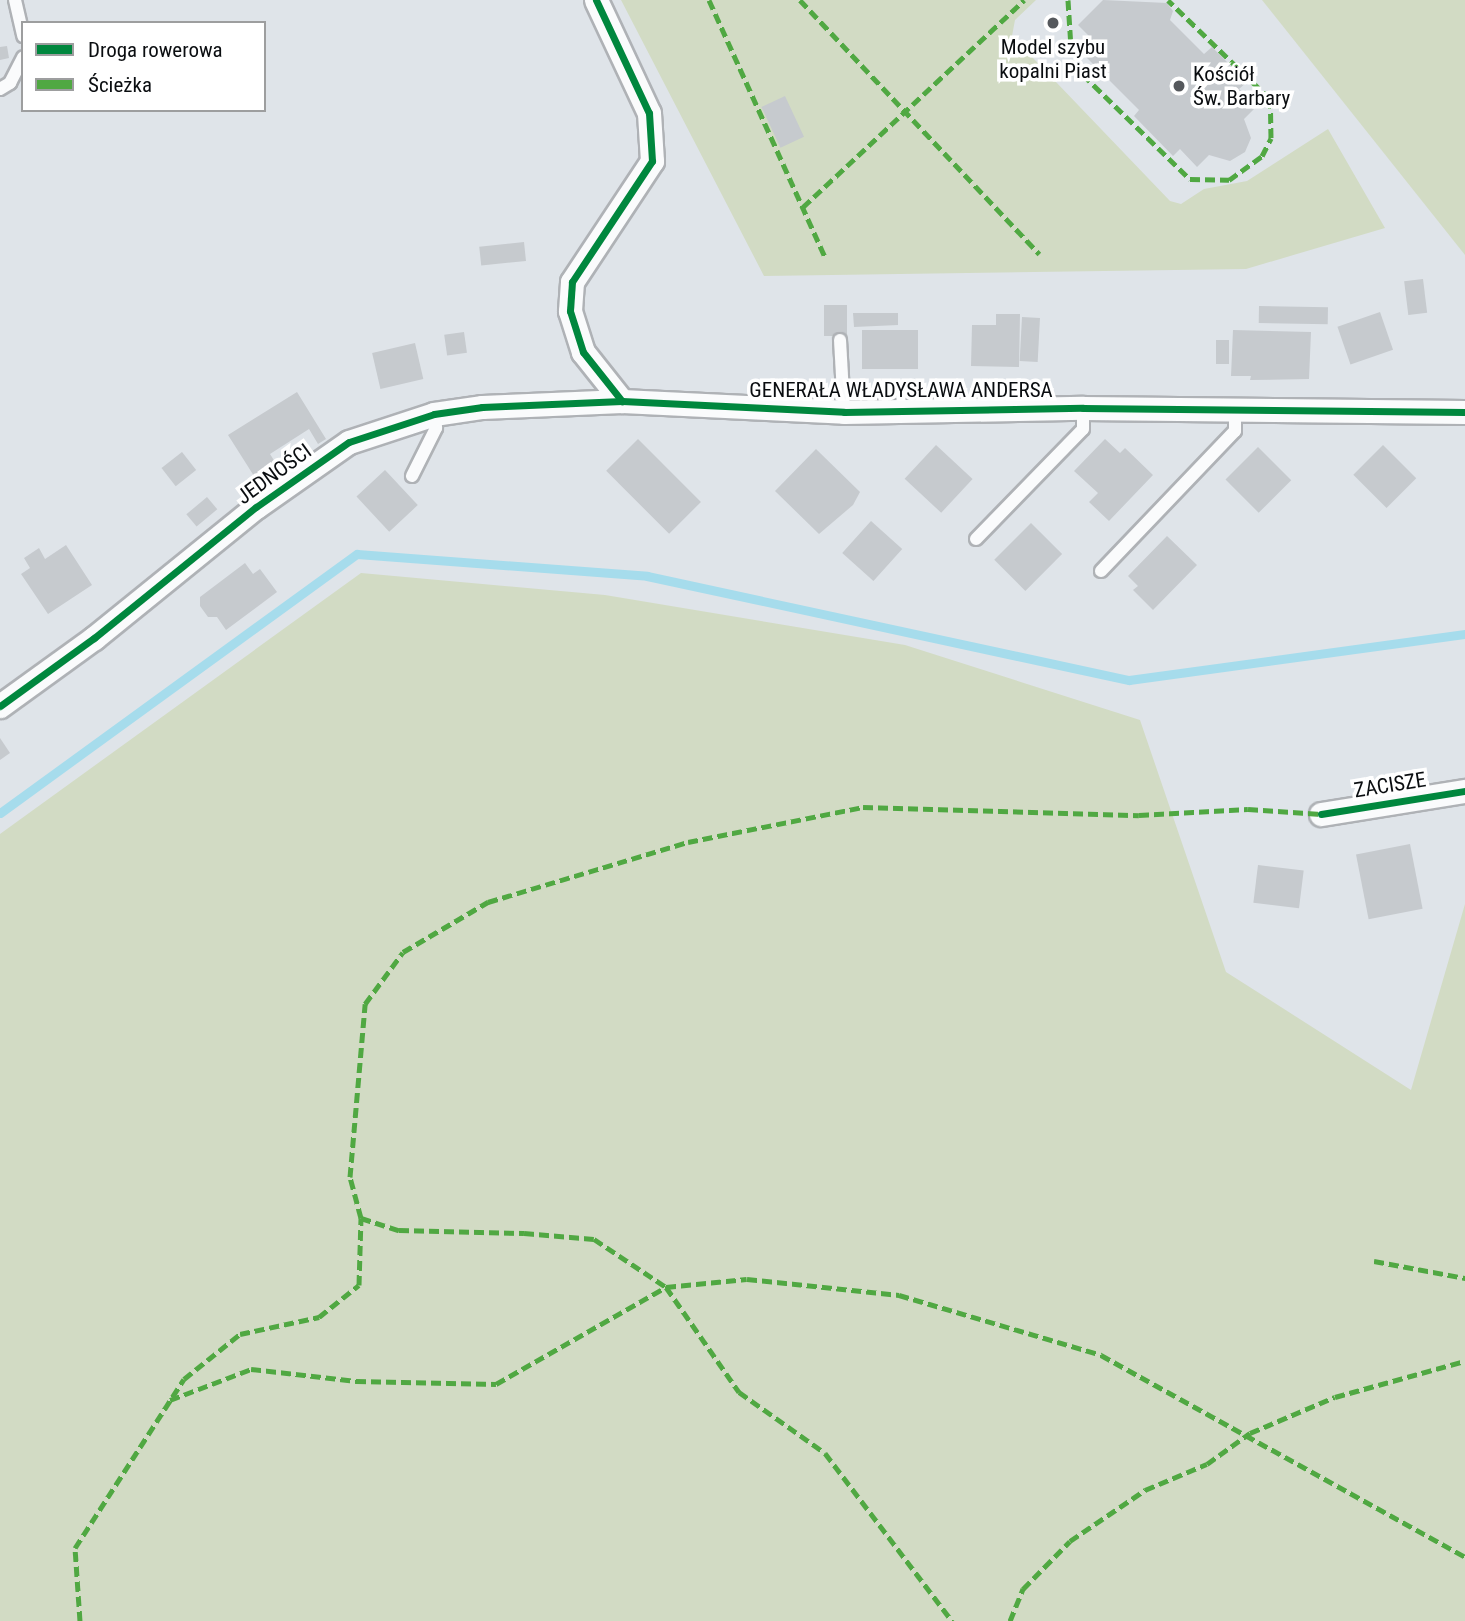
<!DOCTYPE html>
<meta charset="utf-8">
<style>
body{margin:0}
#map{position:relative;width:1465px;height:1621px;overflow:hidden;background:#dfe4e9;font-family:"Roboto Condensed",sans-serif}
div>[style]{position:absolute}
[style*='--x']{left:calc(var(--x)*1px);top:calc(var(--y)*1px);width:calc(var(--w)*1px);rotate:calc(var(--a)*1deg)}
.green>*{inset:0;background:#d2dbc4}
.stream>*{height:9px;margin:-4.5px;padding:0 4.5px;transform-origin:4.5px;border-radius:4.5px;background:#a6dcec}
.building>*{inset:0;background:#c6cace;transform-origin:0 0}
.roads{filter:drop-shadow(2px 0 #afb2b6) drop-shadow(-2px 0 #afb2b6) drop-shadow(0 2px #afb2b6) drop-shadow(0 -2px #afb2b6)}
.service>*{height:12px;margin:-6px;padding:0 6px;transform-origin:6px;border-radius:6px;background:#fafbfc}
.minor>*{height:23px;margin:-11.5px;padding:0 11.5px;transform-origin:11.5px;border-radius:11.5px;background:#fafbfc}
.quiet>*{height:5px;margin-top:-2.5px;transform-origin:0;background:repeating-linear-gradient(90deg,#50a842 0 10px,transparent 0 15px)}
.cycleway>*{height:7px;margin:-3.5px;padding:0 3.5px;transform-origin:3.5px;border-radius:3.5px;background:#00873e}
.dots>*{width:19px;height:19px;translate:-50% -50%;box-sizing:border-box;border:4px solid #fff;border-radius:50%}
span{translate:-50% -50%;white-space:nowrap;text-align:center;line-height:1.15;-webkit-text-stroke:7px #fff;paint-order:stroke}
.poi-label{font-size:21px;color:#0a0d10}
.left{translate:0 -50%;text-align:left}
.street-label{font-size:21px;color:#0a0d10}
.legend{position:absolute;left:21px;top:21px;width:245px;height:91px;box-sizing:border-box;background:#fff;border:2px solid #9d9e9f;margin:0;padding:9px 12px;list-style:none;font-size:21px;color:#0a0d10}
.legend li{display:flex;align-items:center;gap:14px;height:35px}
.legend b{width:35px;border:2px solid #9d9e9f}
</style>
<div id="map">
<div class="green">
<i style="clip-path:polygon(621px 0,1036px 0,1015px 20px,1012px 36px,1170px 201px,1181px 204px,1204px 189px,1247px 181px,1328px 129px,1385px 228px,1246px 269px,764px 276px)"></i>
<i style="clip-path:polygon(1262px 0,1465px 0,1465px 255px)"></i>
<i style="clip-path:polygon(361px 573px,605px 595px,905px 645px,1140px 720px,1226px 972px,1411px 1090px,1465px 904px,1465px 1621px,0 1621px,0 834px)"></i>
</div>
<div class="stream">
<i style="--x:0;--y:813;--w:441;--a:-36"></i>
<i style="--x:357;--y:554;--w:291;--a:4.3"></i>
<i style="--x:647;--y:576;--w:493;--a:12.2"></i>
<i style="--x:1129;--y:680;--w:339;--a:-7.8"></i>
</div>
<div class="building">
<i style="clip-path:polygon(1103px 0,1167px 3px,1173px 11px,1170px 20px,1204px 54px,1212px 47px,1247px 82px,1239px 89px,1257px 106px,1244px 119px,1251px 138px,1245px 152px,1230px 161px,1209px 155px,1197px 167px,1180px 149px,1173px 156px,1134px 116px,1139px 110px,1077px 48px,1089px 36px,1078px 25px)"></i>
<i style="clip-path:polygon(7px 46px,9px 58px,0 60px,0 47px)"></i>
<i style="left:785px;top:96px;width:45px;height:26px;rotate:65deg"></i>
<i style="left:524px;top:242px;width:19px;height:45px;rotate:84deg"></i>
<i style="left:1423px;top:279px;width:34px;height:19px;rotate:83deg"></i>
<i style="left:824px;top:305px;width:23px;height:31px"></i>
<i style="left:1259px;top:306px;width:69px;height:17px;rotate:1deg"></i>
<i style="left:1380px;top:312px;width:40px;height:45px;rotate:71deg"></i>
<i style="clip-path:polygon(853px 313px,898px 313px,898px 325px,854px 327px)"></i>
<i style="clip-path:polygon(996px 314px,1020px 314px,1019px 367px,971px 366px,972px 325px,996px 325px)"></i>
<i style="left:1022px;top:317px;width:18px;height:44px;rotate:3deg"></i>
<i style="left:918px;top:330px;width:39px;height:56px;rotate:90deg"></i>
<i style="clip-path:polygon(1233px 330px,1311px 332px,1309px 379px,1250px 380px,1251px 376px,1231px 376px)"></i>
<i style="left:464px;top:332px;width:21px;height:20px;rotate:82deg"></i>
<i style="left:1216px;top:340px;width:13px;height:24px"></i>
<i style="left:415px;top:343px;width:37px;height:44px;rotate:77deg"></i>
<i style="clip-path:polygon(297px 392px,326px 439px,318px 444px,309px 429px,270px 454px,275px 462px,254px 476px,228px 435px)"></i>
<i style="left:638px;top:439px;width:89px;height:45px;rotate:45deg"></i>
<i style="clip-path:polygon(1105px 439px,1120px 453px,1125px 448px,1153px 475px,1109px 521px,1089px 502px,1098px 493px,1074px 471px)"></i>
<i style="left:936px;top:445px;width:50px;height:46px;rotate:43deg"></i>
<i style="left:1383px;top:445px;width:47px;height:42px;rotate:45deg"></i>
<i style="left:1258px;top:447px;width:47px;height:46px;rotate:45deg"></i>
<i style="clip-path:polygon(816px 449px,860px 492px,853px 505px,819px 534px,775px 491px)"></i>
<i style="left:182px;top:452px;width:23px;height:26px;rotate:52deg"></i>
<i style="left:385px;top:470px;width:48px;height:39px;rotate:47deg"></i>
<i style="left:207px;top:497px;width:16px;height:27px;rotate:50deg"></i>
<i style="left:871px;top:521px;width:42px;height:43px;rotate:42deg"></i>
<i style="left:1031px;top:523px;width:44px;height:52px;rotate:45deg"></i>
<i style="clip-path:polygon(1167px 536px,1197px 565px,1153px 610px,1133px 590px,1138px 586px,1128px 576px)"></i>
<i style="clip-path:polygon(66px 545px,92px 585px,48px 614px,21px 574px,30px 568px,24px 558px,39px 548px,45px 559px)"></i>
<i style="clip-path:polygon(245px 563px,253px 574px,260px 569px,277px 592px,226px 630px,217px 617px,208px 617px,200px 606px,200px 597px)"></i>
<i style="clip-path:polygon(0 738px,10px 753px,0 760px)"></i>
<i style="left:1410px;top:844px;width:66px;height:55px;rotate:79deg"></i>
<i style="left:1258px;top:865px;width:46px;height:38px;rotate:7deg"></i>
</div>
<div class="roads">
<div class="service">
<i style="--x:15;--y:0;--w:37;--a:77"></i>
<i style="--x:0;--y:89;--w:12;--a:-31"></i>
<i style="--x:10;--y:83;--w:29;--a:-63"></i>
<i style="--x:840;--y:340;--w:72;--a:86.8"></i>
<i style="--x:412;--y:476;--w:54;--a:-63.4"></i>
<i style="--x:436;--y:428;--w:14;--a:-98"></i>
<i style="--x:976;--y:539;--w:153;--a:-45.8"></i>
<i style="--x:1083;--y:429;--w:21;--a:-90"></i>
<i style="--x:1101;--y:571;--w:194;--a:-46.3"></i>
<i style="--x:1235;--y:431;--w:21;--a:-90"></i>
</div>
<div class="minor">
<i style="--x:596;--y:0;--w:125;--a:64.9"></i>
<i style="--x:649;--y:113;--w:48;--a:86.4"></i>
<i style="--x:652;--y:161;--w:145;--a:123.5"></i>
<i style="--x:572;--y:282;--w:29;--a:94"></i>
<i style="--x:570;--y:311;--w:43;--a:72.4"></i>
<i style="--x:583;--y:352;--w:63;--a:51.5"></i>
<i style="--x:0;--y:706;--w:116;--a:-35.9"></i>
<i style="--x:94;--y:638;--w:208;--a:-39"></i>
<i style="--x:256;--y:507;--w:113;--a:-35"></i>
<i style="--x:349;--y:442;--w:89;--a:-18.2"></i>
<i style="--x:434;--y:414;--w:49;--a:-8.3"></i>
<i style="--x:482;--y:407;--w:140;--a:-2.5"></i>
<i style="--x:622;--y:401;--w:222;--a:2.8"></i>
<i style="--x:844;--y:412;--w:239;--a:-1"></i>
<i style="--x:1083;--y:408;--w:382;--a:0.6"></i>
<i style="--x:1321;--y:814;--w:146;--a:-9.1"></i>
</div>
</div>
<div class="quiet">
<i style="--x:709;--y:0;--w:284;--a:65.7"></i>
<i style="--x:800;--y:0;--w:349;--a:46.7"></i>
<i style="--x:1068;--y:0;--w:64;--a:86.4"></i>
<i style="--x:1072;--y:64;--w:165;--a:44.3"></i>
<i style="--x:1190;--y:179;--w:39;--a:1"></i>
<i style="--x:1229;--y:180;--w:41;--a:-36"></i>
<i style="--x:1262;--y:156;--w:20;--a:-63"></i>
<i style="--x:1271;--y:138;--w:39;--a:-91"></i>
<i style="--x:1270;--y:99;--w:142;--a:-135.9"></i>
<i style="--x:803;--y:207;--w:303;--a:-43.1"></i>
<i style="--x:361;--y:1218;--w:40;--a:18"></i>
<i style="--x:399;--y:1230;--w:125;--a:1.4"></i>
<i style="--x:524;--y:1233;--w:70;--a:4.9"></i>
<i style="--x:594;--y:1239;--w:87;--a:33.7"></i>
<i style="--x:666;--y:1287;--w:81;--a:-5.6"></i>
<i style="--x:747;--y:1279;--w:153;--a:6"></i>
<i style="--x:899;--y:1295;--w:211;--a:16.5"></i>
<i style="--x:1101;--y:1355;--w:416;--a:29"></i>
<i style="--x:1374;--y:1261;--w:93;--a:10.6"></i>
<i style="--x:170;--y:1400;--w:87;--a:-20.9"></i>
<i style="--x:251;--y:1369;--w:106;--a:6.5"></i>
<i style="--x:356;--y:1381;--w:140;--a:1.2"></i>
<i style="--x:496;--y:1384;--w:196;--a:-29.7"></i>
<i style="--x:666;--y:1287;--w:128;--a:55.2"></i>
<i style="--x:739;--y:1392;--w:105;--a:35.3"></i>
<i style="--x:825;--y:1453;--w:211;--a:52.9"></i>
<i style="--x:80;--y:1621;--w:73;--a:-93.9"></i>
<i style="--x:75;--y:1548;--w:201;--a:-57.2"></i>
<i style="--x:184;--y:1379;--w:72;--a:-38.8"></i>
<i style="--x:240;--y:1334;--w:81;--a:-12.1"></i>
<i style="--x:319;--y:1317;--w:51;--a:-38.7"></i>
<i style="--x:359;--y:1285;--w:67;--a:-88.3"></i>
<i style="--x:361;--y:1218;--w:42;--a:-105"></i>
<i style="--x:350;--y:1177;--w:174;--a:-85"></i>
<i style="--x:365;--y:1004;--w:64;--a:-53.8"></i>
<i style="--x:403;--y:952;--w:99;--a:-30.5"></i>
<i style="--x:488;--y:902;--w:209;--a:-16.7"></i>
<i style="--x:688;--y:842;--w:178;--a:-11.3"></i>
<i style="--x:863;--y:807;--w:276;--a:1.7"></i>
<i style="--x:1139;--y:815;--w:109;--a:-3.2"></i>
<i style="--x:1248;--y:809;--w:73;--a:3.9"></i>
<i style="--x:1010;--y:1621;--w:35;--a:-68"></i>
<i style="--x:1023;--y:1589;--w:67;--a:-45.6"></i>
<i style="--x:1070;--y:1541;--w:91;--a:-34.2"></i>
<i style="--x:1145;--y:1490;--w:67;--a:-22.8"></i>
<i style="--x:1207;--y:1464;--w:53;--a:-35.8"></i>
<i style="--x:1250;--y:1433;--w:92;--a:-23"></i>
<i style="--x:1335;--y:1397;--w:135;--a:-15.5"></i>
</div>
<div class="cycleway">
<i style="--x:596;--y:0;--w:125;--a:64.9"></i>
<i style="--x:649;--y:113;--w:48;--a:86.4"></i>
<i style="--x:652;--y:161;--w:145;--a:123.5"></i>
<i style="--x:572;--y:282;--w:29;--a:94"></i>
<i style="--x:570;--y:311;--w:43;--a:72.4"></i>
<i style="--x:583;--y:352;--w:63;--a:51.5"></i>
<i style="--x:0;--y:706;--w:116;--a:-35.9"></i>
<i style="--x:94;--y:638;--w:208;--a:-39"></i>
<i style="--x:256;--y:507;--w:113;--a:-35"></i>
<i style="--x:349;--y:442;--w:89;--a:-18.2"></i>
<i style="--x:434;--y:414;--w:49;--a:-8.3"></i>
<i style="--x:482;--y:407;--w:140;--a:-2.5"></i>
<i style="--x:622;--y:401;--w:222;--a:2.8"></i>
<i style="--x:844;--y:412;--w:239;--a:-1"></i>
<i style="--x:1083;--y:408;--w:382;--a:0.6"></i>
<i style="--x:1321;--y:814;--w:146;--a:-9.1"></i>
</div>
<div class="dots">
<i style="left:1053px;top:23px;background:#55585c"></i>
<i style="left:1179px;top:86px;background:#55585c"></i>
</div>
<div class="poi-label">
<span style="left:1053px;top:59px">Model szybu<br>kopalni Piast</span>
<span class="left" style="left:1193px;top:86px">Kościół<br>Św. Barbary</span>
</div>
<div class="street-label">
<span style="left:901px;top:390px">GENERAŁA WŁADYSŁAWA ANDERSA</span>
<span style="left:274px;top:474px;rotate:-36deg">JEDNOŚCI</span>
<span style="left:1390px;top:785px;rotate:-9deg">ZACISZE</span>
</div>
<ul class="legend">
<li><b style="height:9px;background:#00873e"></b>Droga rowerowa</li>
<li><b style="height:9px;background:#50a842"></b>Ścieżka</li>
</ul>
</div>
